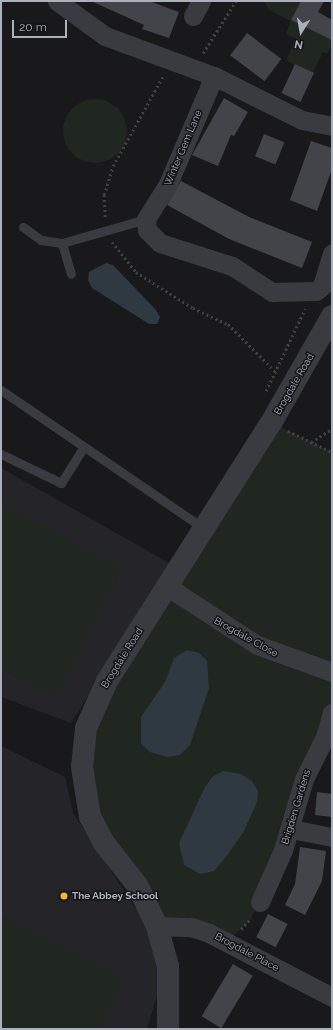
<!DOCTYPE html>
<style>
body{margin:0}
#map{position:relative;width:333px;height:1030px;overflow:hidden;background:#19191c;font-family:Raleway,sans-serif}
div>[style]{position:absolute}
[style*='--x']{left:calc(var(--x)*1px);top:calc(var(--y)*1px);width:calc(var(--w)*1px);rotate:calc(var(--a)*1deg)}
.built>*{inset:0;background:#252529}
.green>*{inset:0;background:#1f2720}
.round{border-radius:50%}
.water>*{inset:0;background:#2e3941}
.building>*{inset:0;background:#434449;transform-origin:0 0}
.path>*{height:2.5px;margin-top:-1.25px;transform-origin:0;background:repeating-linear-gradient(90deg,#404248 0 2px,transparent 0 5px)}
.service>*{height:9px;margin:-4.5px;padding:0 4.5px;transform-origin:4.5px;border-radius:4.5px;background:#3a3b41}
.minor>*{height:19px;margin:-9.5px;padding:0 9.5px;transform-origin:9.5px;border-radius:9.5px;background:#3a3b41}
.tertiary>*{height:22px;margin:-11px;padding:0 11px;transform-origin:11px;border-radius:11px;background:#3a3b41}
.dots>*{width:11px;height:11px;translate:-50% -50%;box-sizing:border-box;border:2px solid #141417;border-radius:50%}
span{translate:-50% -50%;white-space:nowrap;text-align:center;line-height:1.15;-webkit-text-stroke:3px #141417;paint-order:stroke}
.street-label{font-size:10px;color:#abb1bc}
.poi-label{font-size:10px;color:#abb1bc;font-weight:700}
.left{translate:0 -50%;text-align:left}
.frame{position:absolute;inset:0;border:2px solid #abb1bc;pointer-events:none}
.north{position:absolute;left:281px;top:12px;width:40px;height:40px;-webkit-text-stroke:3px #141417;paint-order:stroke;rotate:191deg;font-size:11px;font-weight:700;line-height:16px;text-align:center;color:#abb1bc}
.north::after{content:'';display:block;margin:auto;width:14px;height:18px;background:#abb1bc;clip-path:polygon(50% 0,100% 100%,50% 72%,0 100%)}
.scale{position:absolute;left:12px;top:20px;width:55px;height:18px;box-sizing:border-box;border:2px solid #abb1bc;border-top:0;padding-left:5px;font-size:12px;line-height:14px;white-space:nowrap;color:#abb1bc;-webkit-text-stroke:3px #141417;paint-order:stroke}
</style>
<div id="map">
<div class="built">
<i style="clip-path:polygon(1px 468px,171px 564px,71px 723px,1px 697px)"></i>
<i style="clip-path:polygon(1px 746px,65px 777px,73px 813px,149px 929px,159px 953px,158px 993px,147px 1029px,1px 1029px)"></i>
</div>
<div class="green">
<i style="clip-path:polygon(264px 1px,298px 1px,318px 12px,309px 29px,332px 38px,332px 45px,327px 54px,323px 52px,313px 72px,286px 61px,296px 39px,286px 34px,291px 21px,269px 10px)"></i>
<i class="round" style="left:63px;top:99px;width:64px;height:64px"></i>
<i style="clip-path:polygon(277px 425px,332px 452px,332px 713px,260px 902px,247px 924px,227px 941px,174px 925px,148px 905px,104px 843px,86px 728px)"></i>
<i style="clip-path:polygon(1px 503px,124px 568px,56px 698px,1px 669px)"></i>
<i style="clip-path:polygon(1px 915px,125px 978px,99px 1029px,1px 1029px)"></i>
</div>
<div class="water">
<i style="clip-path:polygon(106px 263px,113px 265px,156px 310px,160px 317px,157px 324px,149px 324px,92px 288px,88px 280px,89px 272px)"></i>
<i style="clip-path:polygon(187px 650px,199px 653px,207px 661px,209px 688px,190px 745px,180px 755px,168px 757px,150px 752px,141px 744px,141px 717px,165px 682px,174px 658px)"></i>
<i style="clip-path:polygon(223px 771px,241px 774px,252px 781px,258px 791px,257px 802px,244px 831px,226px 857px,214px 871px,200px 874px,184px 865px,179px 843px,204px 789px,212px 777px)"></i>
</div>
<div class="building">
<i style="clip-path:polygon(91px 1px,149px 1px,179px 12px,169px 38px,142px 29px,144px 25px)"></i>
<i style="clip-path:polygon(301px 1px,324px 1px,318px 12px,332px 20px,332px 40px,291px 20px)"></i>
<i style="left:247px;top:33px;width:43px;height:28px;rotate:37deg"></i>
<i style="left:295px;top:64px;width:21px;height:32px;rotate:25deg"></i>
<i style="clip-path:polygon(224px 98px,248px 112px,234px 136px,231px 135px,218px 166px,192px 155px)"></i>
<i style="left:264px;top:134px;width:22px;height:24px;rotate:22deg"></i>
<i style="clip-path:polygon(311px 141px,332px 148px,332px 169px,317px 211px,290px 200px)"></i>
<i style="clip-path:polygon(181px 181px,249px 217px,312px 242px,302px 268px,229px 239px,167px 205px)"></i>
<i style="clip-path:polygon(317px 792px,332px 794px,332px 817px,315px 815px)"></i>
<i style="clip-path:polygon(300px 847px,326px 851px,322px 881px,305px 915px,285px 905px,295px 884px)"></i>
<i style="left:268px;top:914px;width:22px;height:26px;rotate:27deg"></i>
<i style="left:233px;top:964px;width:23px;height:61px;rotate:31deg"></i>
</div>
<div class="path">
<i style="--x:203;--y:53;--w:62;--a:-57.6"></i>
<i style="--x:105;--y:217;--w:22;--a:-93"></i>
<i style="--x:104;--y:195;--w:30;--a:-73"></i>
<i style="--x:113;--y:166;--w:103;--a:-60.9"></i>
<i style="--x:112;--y:242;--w:38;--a:51"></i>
<i style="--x:136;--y:272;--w:67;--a:32.3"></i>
<i style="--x:193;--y:308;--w:38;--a:25"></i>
<i style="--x:228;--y:324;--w:66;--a:45"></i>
<i style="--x:266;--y:391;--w:91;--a:-64.6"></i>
<i style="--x:288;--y:431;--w:49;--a:25.5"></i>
<i style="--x:311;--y:442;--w:25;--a:-32"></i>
<i style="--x:241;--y:929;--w:15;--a:-48"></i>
</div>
<div class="service">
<i style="--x:23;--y:227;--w:22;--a:36"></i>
<i style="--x:41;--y:240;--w:21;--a:8"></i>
<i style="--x:62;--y:243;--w:87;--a:-15.9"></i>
<i style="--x:62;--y:243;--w:32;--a:74"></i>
<i style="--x:1;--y:390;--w:245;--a:34.3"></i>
<i style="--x:1;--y:454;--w:67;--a:25.8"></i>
<i style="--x:61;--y:483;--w:41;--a:-57.8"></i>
</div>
<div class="minor">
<i style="--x:57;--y:1;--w:59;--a:36.1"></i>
<i style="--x:105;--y:36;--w:116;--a:20.2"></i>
<i style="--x:214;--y:76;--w:98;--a:26.6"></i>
<i style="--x:302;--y:120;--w:31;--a:11"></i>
<i style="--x:193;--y:16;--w:17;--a:-62"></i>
<i style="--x:214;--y:76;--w:117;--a:113.1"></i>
<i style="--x:168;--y:184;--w:41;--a:122.2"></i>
<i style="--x:146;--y:219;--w:11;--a:85"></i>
<i style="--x:147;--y:230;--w:18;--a:45"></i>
<i style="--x:160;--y:243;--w:76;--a:17.7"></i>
<i style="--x:232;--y:266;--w:48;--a:33"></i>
<i style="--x:272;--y:292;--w:44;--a:-1.3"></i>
<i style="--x:316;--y:291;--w:8;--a:-40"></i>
<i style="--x:322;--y:286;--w:34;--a:-73"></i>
<i style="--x:168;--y:587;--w:106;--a:33.1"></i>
<i style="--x:257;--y:645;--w:80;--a:19.8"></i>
<i style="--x:291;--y:829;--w:42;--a:11"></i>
<i style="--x:260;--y:902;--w:57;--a:-66.1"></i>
<i style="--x:283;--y:850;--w:74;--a:-73.5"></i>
<i style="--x:304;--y:779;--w:47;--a:-63.4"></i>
<i style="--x:325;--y:737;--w:25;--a:-74"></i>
<i style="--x:157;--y:926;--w:34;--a:2"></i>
<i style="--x:191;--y:927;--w:19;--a:18"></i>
<i style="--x:209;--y:933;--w:139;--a:27.5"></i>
</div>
<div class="tertiary">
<i style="--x:168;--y:1029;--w:63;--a:-90"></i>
<i style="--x:168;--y:966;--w:41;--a:-105.4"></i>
<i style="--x:157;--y:926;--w:46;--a:-116"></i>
<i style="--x:137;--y:885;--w:53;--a:-128.2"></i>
<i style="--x:104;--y:843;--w:30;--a:-118"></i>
<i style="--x:90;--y:817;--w:51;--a:-99.1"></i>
<i style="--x:82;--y:767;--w:39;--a:-84"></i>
<i style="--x:86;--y:728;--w:51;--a:-65.9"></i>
<i style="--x:107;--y:681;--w:306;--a:-57.6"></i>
<i style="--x:271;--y:423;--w:123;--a:-60.3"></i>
</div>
<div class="dots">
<i style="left:64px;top:896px;background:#fab733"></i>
</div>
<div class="street-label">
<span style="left:183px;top:148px;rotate:-67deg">Winter Gem Lane</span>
<span style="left:294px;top:384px;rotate:-60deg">Brogdale Road</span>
<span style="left:246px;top:637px;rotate:29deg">Brogdale Close</span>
<span style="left:122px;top:658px;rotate:-58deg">Brogdale Road</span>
<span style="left:296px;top:807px;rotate:-73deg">Brigden Gardens</span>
<span style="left:247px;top:952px;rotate:28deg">Brogdale Place</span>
</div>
<div class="poi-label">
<span class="left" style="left:72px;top:896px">The Abbey School</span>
</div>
<div class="frame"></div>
<div class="north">N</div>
<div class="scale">20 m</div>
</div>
